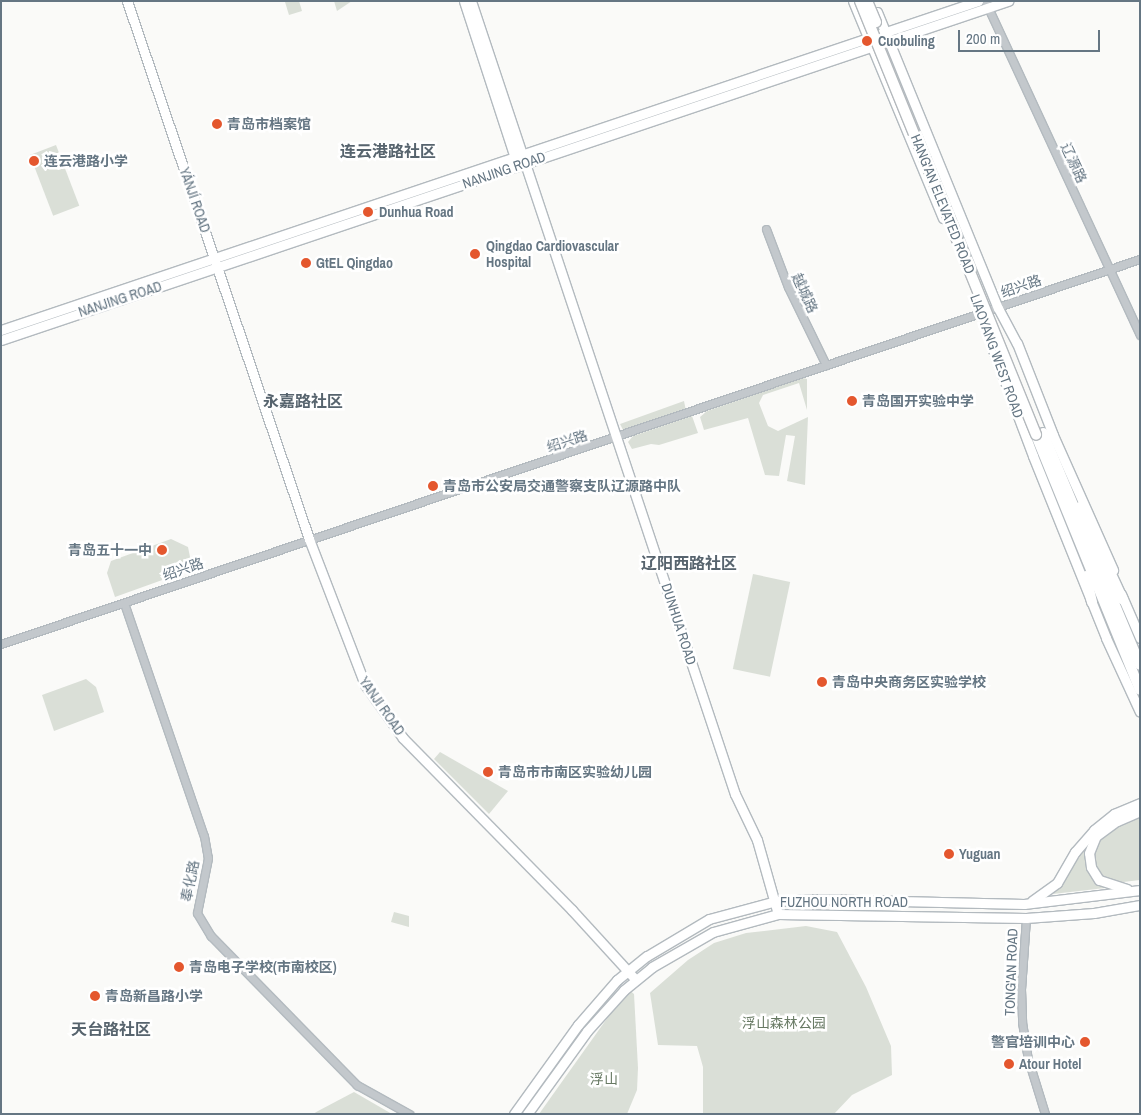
<!DOCTYPE html>
<meta charset="utf-8">
<style>
body{margin:0}
#map{position:relative;width:1141px;height:1115px;overflow:hidden;background:#fafaf8;font-family:"Archivo Narrow","Noto Sans SC",sans-serif}
div>[style]{position:absolute}
[style*='--x']{left:calc(var(--x)*1px);top:calc(var(--y)*1px);width:calc(var(--w)*1px);rotate:calc(var(--a)*1deg)}
.green>*{inset:0;background:#dadfd7;transform-origin:0 0}
.roads{filter:drop-shadow(1px 0 #b3babf) drop-shadow(-1px 0 #b3babf) drop-shadow(0 1px #b3babf) drop-shadow(0 -1px #b3babf)}
.tertiary>*{height:7px;margin:-3.5px;padding:0 3.5px;transform-origin:3.5px;border-radius:3.5px;background:#c3c8cc}
.secondary>*{height:9px;margin:-4.5px;padding:0 4.5px;transform-origin:4.5px;border-radius:4.5px;background:#fff}
.primary>*{height:9px;margin:-4.5px;padding:0 4.5px;transform-origin:4.5px;border-radius:4.5px;background:#fff}
.trunk>*{height:10px;margin:-5px;padding:0 5px;transform-origin:5px;border-radius:5px;background:#fff}
.bridges{filter:drop-shadow(1px 0 #b4b9bd) drop-shadow(-1px 0 #b4b9bd) drop-shadow(0 1px #b4b9bd) drop-shadow(0 -1px #b4b9bd)}
.trunk-bridge>*{height:10px;margin:-5px;padding:0 5px;transform-origin:5px;border-radius:5px;background:#fff}
.dots>*{width:14px;height:14px;translate:-50% -50%;box-sizing:border-box;border:2px solid #fff;border-radius:50%}
span{translate:-50% -50%;white-space:nowrap;text-align:center;line-height:1.15;-webkit-text-stroke:5px #fff;paint-order:stroke}
.poi-label{font-size:14px;color:#657683;font-weight:700}
.left{translate:0 -50%;text-align:left}
.right{translate:-100% -50%;text-align:right}
.street-label{font-size:14px;color:#657683}
.park-label{font-size:14px;color:#687a64}
.quarter-label{font-size:16px;color:#57646e;font-weight:700}
.frame{position:absolute;inset:0;border:2px solid #657683;pointer-events:none}
.scale{position:absolute;left:958px;top:30px;width:142px;height:22px;box-sizing:border-box;border:2px solid #657683;border-top:0;padding-left:6px;font-size:15px;line-height:18px;white-space:nowrap;color:#657683;-webkit-text-stroke:4px #fff;paint-order:stroke}
</style>
<div id="map">
<div class="green">
<i style="clip-path:polygon(299px 1px,302px 11px,289px 15px,285px 2px)"></i>
<i style="clip-path:polygon(334px 1px,352px 1px,337px 11px)"></i>
<i style="left:56px;top:145px;width:65px;height:28px;rotate:69deg"></i>
<i style="clip-path:polygon(803px 378px,807px 379px,807px 410px,799px 383px,763px 395px,759px 403px,768px 426px,778px 431px,808px 417px,805px 485px,787px 481px,795px 436px,786px 435px,779px 476px,765px 475px,748px 418px,704px 430px,700px 417px,707px 411px)"></i>
<i style="clip-path:polygon(684px 401px,686px 411px,629px 431px,623px 430px,620px 424px)"></i>
<i style="clip-path:polygon(692px 416px,698px 433px,659px 445px,651px 444px,632px 449px,628px 442px,633px 436px)"></i>
<i style="clip-path:polygon(171px 539px,188px 547px,191px 562px,201px 558px,204px 565px,115px 597px,107px 573px,111px 561px)"></i>
<i style="left:753px;top:574px;width:38px;height:97px;rotate:12deg"></i>
<i style="clip-path:polygon(86px 679px,96px 687px,104px 712px,54px 731px,42px 695px)"></i>
<i style="clip-path:polygon(440px 752px,508px 791px,489px 814px,434px 759px)"></i>
<i style="clip-path:polygon(1140px 818px,1140px 880px,1115px 883px,1103px 879px,1094px 870px,1092px 854px,1099px 840px,1118px 826px)"></i>
<i style="clip-path:polygon(1093px 838px,1086px 854px,1087px 869px,1105px 888px,1053px 894px)"></i>
<i style="clip-path:polygon(394px 912px,409px 916px,409px 927px,391px 922px)"></i>
<i style="clip-path:polygon(806px 926px,837px 932px,866px 987px,891px 1046px,892px 1075px,852px 1095px,834px 1114px,703px 1114px,703px 1067px,697px 1046px,658px 1045px,650px 993px,688px 960px,714px 943px,746px 933px)"></i>
<i style="clip-path:polygon(628px 989px,634px 994px,638px 1068px,637px 1090px,627px 1114px,539px 1114px)"></i>
<i style="clip-path:polygon(354px 1092px,392px 1114px,313px 1114px,318px 1111px)"></i>
</div>
<div class="roads">
<div class="tertiary">
<i style="--x:985;--y:1;--w:368;--a:65.1"></i>
<i style="--x:766;--y:229;--w:62;--a:69.2"></i>
<i style="--x:788;--y:287;--w:87;--a:64"></i>
<i style="--x:124;--y:603;--w:246;--a:71.1"></i>
<i style="--x:204;--y:836;--w:22;--a:80"></i>
<i style="--x:208;--y:858;--w:56;--a:101.3"></i>
<i style="--x:197;--y:913;--w:27;--a:59"></i>
<i style="--x:211;--y:936;--w:209;--a:45.6"></i>
<i style="--x:357;--y:1085;--w:60;--a:29.1"></i>
<i style="--x:1;--y:644;--w:1202;--a:-18.68"></i>
<i style="--x:1026;--y:918;--w:71;--a:94"></i>
<i style="--x:1021;--y:989;--w:33;--a:88"></i>
<i style="--x:1022;--y:1022;--w:37;--a:81"></i>
<i style="--x:1028;--y:1059;--w:58;--a:72.8"></i>
</div>
<div class="secondary">
<i style="--x:127;--y:1;--w:568;--a:71.31"></i>
<i style="--x:309;--y:539;--w:156;--a:69"></i>
<i style="--x:365;--y:685;--w:65;--a:54.4"></i>
<i style="--x:403;--y:738;--w:241;--a:45.5"></i>
<i style="--x:572;--y:910;--w:93;--a:47.6"></i>
<i style="--x:464;--y:1;--w:165;--a:72"></i>
<i style="--x:515;--y:158;--w:6;--a:31"></i>
<i style="--x:471;--y:1;--w:836;--a:71.59"></i>
<i style="--x:735;--y:794;--w:51;--a:64.4"></i>
<i style="--x:757;--y:840;--w:77;--a:74.2"></i>
<i style="--x:1;--y:330;--w:1031;--a:-18.61"></i>
<i style="--x:1;--y:340;--w:1063;--a:-18.61"></i>
</div>
<div class="primary">
<i style="--x:853;--y:1;--w:235;--a:67.5"></i>
<i style="--x:877;--y:12;--w:320;--a:67.8"></i>
<i style="--x:998;--y:308;--w:40;--a:62"></i>
<i style="--x:1017;--y:343;--w:99;--a:68.6"></i>
<i style="--x:1053;--y:435;--w:148;--a:66"></i>
<i style="--x:983;--y:313;--w:38;--a:75"></i>
<i style="--x:993;--y:350;--w:113;--a:69.3"></i>
<i style="--x:1033;--y:456;--w:196;--a:68.1"></i>
<i style="--x:1106;--y:638;--w:81;--a:65.3"></i>
<i style="--x:1121;--y:594;--w:48;--a:66.6"></i>
<i style="--x:1127;--y:889;--w:29;--a:-162"></i>
<i style="--x:1099;--y:880;--w:15;--a:-122"></i>
<i style="--x:1091;--y:867;--w:14;--a:-98"></i>
<i style="--x:1089;--y:853;--w:18;--a:-68"></i>
<i style="--x:1096;--y:836;--w:26;--a:-36"></i>
<i style="--x:1117;--y:821;--w:25;--a:-23"></i>
<i style="--x:1032;--y:901;--w:31;--a:-36"></i>
<i style="--x:1057;--y:883;--w:36;--a:-60"></i>
<i style="--x:1075;--y:852;--w:29;--a:-49"></i>
<i style="--x:1094;--y:830;--w:26;--a:-39"></i>
<i style="--x:1114;--y:814;--w:28;--a:-23"></i>
<i style="--x:514;--y:1114;--w:110;--a:-54.3"></i>
<i style="--x:578;--y:1025;--w:60;--a:-49.1"></i>
<i style="--x:617;--y:980;--w:38;--a:-39"></i>
<i style="--x:647;--y:956;--w:72;--a:-30.8"></i>
<i style="--x:709;--y:919;--w:69;--a:-15"></i>
<i style="--x:776;--y:901;--w:41;--a:-2.8"></i>
<i style="--x:817;--y:899;--w:207;--a:1.4"></i>
<i style="--x:1024;--y:904;--w:117;--a:-6.9"></i>
<i style="--x:527;--y:1114;--w:102;--a:-54.1"></i>
<i style="--x:587;--y:1031;--w:55;--a:-47.9"></i>
<i style="--x:624;--y:990;--w:36;--a:-39"></i>
<i style="--x:652;--y:967;--w:70;--a:-29.8"></i>
<i style="--x:713;--y:932;--w:67;--a:-15.5"></i>
<i style="--x:778;--y:914;--w:248;--a:0.9"></i>
<i style="--x:1026;--y:918;--w:68;--a:-4.2"></i>
<i style="--x:1094;--y:913;--w:47;--a:-9.9"></i>
</div>
<div class="trunk">
<i style="--x:1043;--y:433;--w:251;--a:67.3"></i>
<i style="--x:1036;--y:435;--w:275;--a:67.8"></i>
<i style="--x:1080;--y:507;--w:102;--a:65.2"></i>
<i style="--x:1086;--y:576;--w:27;--a:77"></i>
</div>
</div>
<div class="bridges">
<div class="trunk-bridge">
<i style="--x:860;--y:1;--w:468;--a:67.9"></i>
<i style="--x:867;--y:1;--w:23;--a:67"></i>
</div>
</div>
<div class="dots">
<i style="left:867px;top:41px;background:#e4572e"></i>
<i style="left:217px;top:124px;background:#e4572e"></i>
<i style="left:34px;top:161px;background:#e4572e"></i>
<i style="left:368px;top:212px;background:#e4572e"></i>
<i style="left:475px;top:254px;background:#e4572e"></i>
<i style="left:306px;top:263px;background:#e4572e"></i>
<i style="left:852px;top:401px;background:#e4572e"></i>
<i style="left:433px;top:486px;background:#e4572e"></i>
<i style="left:162px;top:550px;background:#e4572e"></i>
<i style="left:822px;top:682px;background:#e4572e"></i>
<i style="left:488px;top:772px;background:#e4572e"></i>
<i style="left:949px;top:854px;background:#e4572e"></i>
<i style="left:179px;top:967px;background:#e4572e"></i>
<i style="left:95px;top:996px;background:#e4572e"></i>
<i style="left:1085px;top:1042px;background:#e4572e"></i>
<i style="left:1009px;top:1064px;background:#e4572e"></i>
</div>
<div class="poi-label">
<span class="left" style="left:878px;top:41px">Cuobuling</span>
<span class="left" style="left:227px;top:124px">青岛市档案馆</span>
<span class="left" style="left:44px;top:161px">连云港路小学</span>
<span class="left" style="left:379px;top:212px">Dunhua Road</span>
<span class="left" style="left:486px;top:254px">Qingdao Cardiovascular<br>Hospital</span>
<span class="left" style="left:316px;top:263px">GtEL Qingdao</span>
<span class="left" style="left:862px;top:401px">青岛国开实验中学</span>
<span class="left" style="left:443px;top:486px">青岛市公安局交通警察支队辽源路中队</span>
<span class="right" style="left:152px;top:550px">青岛五十一中</span>
<span class="left" style="left:832px;top:682px">青岛中央商务区实验学校</span>
<span class="left" style="left:498px;top:772px">青岛市市南区实验幼儿园</span>
<span class="left" style="left:959px;top:854px">Yuguan</span>
<span class="left" style="left:189px;top:967px">青岛电子学校(市南校区)</span>
<span class="left" style="left:105px;top:996px">青岛新昌路小学</span>
<span class="right" style="left:1075px;top:1042px">警官培训中心</span>
<span class="left" style="left:1019px;top:1064px">Atour Hotel</span>
</div>
<div class="street-label">
<span style="left:1074px;top:163px;rotate:65deg">辽源路</span>
<span style="left:504px;top:170px;rotate:-19deg">NANJING ROAD</span>
<span style="left:195px;top:200px;rotate:71deg">YÁNJÍ ROAD</span>
<span style="left:943px;top:204px;rotate:68deg">HANG'AN ELEVATED ROAD</span>
<span style="left:1021px;top:286px;rotate:-19deg">绍兴路</span>
<span style="left:805px;top:293px;rotate:65deg">越城路</span>
<span style="left:120px;top:299px;rotate:-18deg">NANJING ROAD</span>
<span style="left:997px;top:356px;rotate:70deg">LIAOYANG WEST ROAD</span>
<span style="left:567px;top:441px;rotate:-18deg">绍兴路</span>
<span style="left:183px;top:569px;rotate:-19deg">绍兴路</span>
<span style="left:679px;top:624px;rotate:72deg">DUNHUA ROAD</span>
<span style="left:382px;top:706px;rotate:55deg">YANJI ROAD</span>
<span style="left:190px;top:881px;rotate:-79deg">奉化路</span>
<span style="left:844px;top:902px">FUZHOU NORTH ROAD</span>
<span style="left:1011px;top:972px;rotate:-88deg">TONG'AN ROAD</span>
</div>
<div class="park-label">
<span style="left:784px;top:1023px">浮山森林公园</span>
<span style="left:604px;top:1079px">浮山</span>
</div>
<div class="quarter-label">
<span style="left:388px;top:151px">连云港路社区</span>
<span style="left:303px;top:401px">永嘉路社区</span>
<span style="left:689px;top:563px">辽阳西路社区</span>
<span style="left:111px;top:1029px">天台路社区</span>
</div>
<div class="frame"></div>
<div class="scale">200 m</div>
</div>
